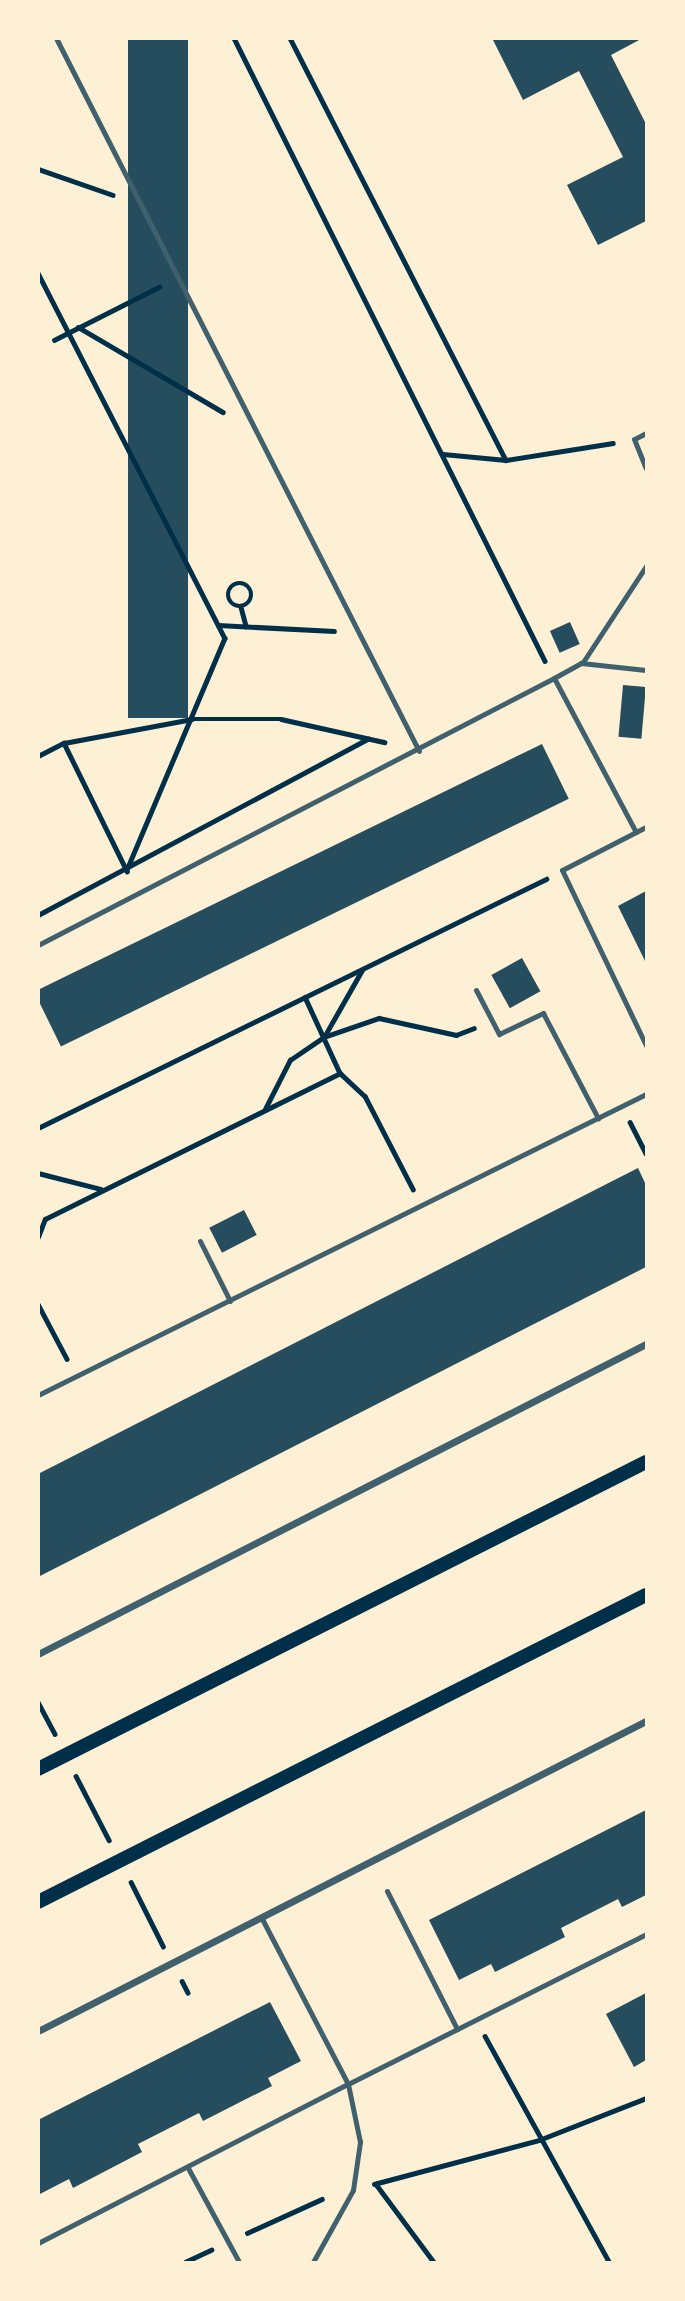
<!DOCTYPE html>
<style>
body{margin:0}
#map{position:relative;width:685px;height:2301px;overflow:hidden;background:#fdf0d5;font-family:"Golos Text",sans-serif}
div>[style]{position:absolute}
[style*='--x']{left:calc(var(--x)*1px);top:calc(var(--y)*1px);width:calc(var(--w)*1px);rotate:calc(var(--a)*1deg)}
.building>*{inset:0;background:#264d5e;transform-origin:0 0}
.path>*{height:4.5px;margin:-2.25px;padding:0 2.25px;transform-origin:2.25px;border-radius:2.25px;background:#003049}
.path>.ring{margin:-2.25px;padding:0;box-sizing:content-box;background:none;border:4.5px solid #003049;border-radius:50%}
.service>*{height:5px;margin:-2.5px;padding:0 2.5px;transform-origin:2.5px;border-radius:2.5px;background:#3f606c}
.minor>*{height:7px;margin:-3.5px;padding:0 3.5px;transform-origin:3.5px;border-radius:3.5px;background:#3f606c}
.secondary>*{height:14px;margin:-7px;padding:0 7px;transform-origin:7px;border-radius:7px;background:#003049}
span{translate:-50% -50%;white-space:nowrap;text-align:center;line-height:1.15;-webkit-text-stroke:5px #fdf0d5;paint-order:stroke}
.frame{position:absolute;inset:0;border:40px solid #fdf0d5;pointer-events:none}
</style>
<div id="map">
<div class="building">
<i style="left:128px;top:38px;width:60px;height:680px"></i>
<i style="clip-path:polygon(492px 38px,643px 38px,611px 55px,646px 124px,646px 221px,598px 245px,567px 185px,623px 157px,579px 71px,523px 100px)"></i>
<i style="left:570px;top:622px;width:24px;height:22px;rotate:66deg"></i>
<i style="left:623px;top:685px;width:23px;height:52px;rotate:5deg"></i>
<i style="left:542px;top:744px;width:61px;height:565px;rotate:64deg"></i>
<i style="clip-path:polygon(646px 891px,646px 963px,618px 906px)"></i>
<i style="left:522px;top:958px;width:38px;height:35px;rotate:61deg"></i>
<i style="clip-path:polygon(638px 1168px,646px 1185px,646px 1267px,38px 1577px,38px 1474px)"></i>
<i style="left:244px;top:1210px;width:28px;height:39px;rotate:63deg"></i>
<i style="clip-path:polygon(646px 1810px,646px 1895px,622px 1907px,618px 1899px,561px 1928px,565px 1937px,495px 1972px,491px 1964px,459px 1980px,429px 1920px)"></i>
<i style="clip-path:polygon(646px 1993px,646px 2060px,634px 2067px,606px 2014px)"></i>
<i style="clip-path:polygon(270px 2002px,301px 2061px,268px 2078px,272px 2086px,203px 2121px,199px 2113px,138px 2144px,142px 2152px,73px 2188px,69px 2179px,38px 2195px,38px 2120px)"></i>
</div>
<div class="path">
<i style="--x:234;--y:38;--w:696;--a:63.47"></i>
<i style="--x:290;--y:38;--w:474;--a:62.9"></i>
<i style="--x:38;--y:169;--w:79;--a:19.1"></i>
<i style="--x:38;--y:273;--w:410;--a:62.9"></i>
<i style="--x:225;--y:638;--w:252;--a:112.9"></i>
<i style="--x:78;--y:327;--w:168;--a:30.4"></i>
<i style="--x:54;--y:340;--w:118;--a:-26.8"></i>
<i style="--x:443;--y:454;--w:63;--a:5.4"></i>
<i style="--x:506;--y:460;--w:108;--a:-9"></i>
<i class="ring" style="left:228px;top:583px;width:19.5px;height:19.5px"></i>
<i style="--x:241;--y:607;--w:20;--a:75"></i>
<i style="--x:218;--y:625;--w:116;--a:3"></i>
<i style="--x:64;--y:743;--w:143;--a:63.8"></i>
<i style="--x:38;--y:756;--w:29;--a:-27"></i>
<i style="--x:64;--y:743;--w:130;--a:-10.6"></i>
<i style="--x:192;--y:719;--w:89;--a:0"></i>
<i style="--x:281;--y:719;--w:106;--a:12.6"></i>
<i style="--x:38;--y:915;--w:374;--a:-28.1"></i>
<i style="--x:305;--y:997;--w:84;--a:65.3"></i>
<i style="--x:340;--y:1073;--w:34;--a:43"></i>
<i style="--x:365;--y:1096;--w:105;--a:62.7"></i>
<i style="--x:324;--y:1037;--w:58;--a:-19.1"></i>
<i style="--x:379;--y:1018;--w:79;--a:12.4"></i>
<i style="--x:456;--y:1035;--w:19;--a:-21"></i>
<i style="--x:265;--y:1109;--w:55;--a:-63"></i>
<i style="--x:290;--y:1060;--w:41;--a:-34.1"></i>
<i style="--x:324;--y:1037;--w:77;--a:-60.4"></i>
<i style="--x:630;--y:1122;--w:35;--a:63"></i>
<i style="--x:38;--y:1128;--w:566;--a:-26.11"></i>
<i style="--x:38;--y:1173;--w:65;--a:14.3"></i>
<i style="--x:38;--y:1237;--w:19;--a:-69"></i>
<i style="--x:45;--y:1219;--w:329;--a:-26.3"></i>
<i style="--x:38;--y:1304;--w:62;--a:62.2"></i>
<i style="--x:38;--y:1702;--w:36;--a:62"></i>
<i style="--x:76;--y:1776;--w:72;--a:62.7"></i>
<i style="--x:131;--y:1882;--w:72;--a:63.4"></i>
<i style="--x:182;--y:1981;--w:13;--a:63"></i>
<i style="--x:485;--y:2036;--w:258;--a:61.2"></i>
<i style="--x:374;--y:2184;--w:171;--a:-14.9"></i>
<i style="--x:539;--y:2140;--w:115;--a:-21.4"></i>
<i style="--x:376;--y:2184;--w:97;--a:53.4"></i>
<i style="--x:247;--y:2233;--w:82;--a:-24.4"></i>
<i style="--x:185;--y:2262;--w:29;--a:-25"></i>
</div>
<div class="service">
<i style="--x:56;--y:38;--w:800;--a:63.02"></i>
<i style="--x:646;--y:433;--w:13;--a:153"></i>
<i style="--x:634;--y:439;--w:31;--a:68"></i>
<i style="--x:581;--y:663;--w:65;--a:6.1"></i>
<i style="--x:554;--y:678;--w:33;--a:-29"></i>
<i style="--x:583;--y:662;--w:115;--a:-56.7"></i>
<i style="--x:636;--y:832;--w:83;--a:152.8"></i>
<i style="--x:562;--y:870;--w:194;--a:64.4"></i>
<i style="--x:38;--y:945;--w:581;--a:-27.36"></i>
<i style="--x:554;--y:678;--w:174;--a:62"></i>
<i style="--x:636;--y:832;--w:11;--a:-27"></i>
<i style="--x:476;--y:990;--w:50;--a:62.4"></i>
<i style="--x:499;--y:1034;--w:49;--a:-25.5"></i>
<i style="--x:543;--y:1013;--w:119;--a:62.4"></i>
<i style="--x:200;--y:1241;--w:67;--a:63.4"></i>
<i style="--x:38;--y:1395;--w:678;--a:-26.34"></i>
<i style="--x:387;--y:1891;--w:155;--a:63.1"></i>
<i style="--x:188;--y:2168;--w:107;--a:61.5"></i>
<i style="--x:38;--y:2243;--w:348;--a:-27.2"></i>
<i style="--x:348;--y:2084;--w:188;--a:-117.5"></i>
<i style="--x:313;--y:2262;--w:82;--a:-60.9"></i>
<i style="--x:353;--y:2190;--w:49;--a:-81.7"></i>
<i style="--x:360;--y:2142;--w:59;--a:-101.7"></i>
<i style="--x:348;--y:2084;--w:334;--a:-26.7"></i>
</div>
<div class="minor">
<i style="--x:38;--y:1654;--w:682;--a:-27.02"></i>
<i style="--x:38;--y:2031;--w:682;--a:-27.02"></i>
</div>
<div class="secondary">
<i style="--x:38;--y:1769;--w:681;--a:-26.79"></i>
<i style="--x:38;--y:1902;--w:681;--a:-26.79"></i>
</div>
<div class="frame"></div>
</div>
